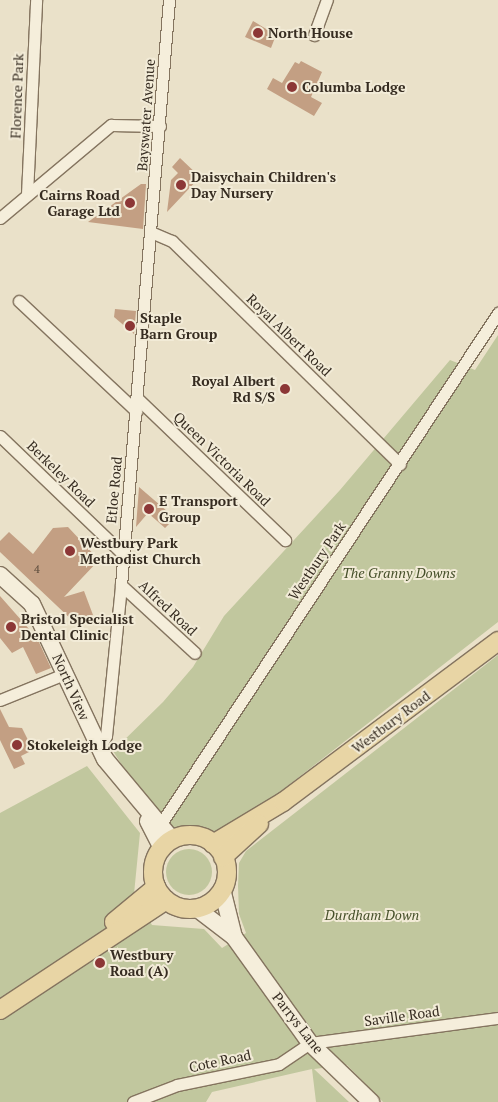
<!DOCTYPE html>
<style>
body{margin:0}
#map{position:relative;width:498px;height:1102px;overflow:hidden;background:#eae1c9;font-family:"PT Serif",serif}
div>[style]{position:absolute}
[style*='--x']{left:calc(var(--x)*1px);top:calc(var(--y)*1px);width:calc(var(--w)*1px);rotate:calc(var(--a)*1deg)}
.green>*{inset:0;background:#c1c79e}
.round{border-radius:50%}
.building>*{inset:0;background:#c39f83}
.roads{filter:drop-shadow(1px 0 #84745f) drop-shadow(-1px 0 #84745f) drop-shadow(0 1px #84745f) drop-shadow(0 -1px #84745f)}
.minor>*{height:11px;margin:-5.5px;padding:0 5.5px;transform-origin:5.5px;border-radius:5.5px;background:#f5eedb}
.secondary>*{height:16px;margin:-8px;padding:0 8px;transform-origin:8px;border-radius:8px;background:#f5eedb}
.primary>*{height:18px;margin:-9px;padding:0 9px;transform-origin:9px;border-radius:9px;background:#e8d5a5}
.primary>.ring{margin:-9px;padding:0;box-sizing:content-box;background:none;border:18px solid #e8d5a5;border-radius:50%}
.dots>*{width:14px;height:14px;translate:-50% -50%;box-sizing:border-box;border:2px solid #f2ebd7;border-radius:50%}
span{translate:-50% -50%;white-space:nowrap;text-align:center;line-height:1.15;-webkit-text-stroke:4px #f2ebd7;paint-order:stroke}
.number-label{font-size:11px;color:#59493a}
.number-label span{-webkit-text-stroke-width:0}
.poi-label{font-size:14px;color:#362c21;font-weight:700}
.left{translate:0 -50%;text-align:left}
.right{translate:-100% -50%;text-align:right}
.street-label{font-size:14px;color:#362c21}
.park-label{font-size:14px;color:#46502a;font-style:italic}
</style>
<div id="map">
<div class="green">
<i style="clip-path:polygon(498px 335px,498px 622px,222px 837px,163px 830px,113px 751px,163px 702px,193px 667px,224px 616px,340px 490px,450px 360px,475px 370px)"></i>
<i style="clip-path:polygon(498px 655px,498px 1102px,383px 1102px,347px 1065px,314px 1069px,349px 1102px,316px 1102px,312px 1069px,212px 1092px,206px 1102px,0 1102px,0 813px,87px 766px,140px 833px,134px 894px,152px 925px,204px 929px,222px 948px,246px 933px,239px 914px,238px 886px,239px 863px,246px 851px)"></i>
<i class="round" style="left:166px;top:849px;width:46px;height:46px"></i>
</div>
<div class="building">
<i style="clip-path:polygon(253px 21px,276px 35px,271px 48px,245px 37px)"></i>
<i style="clip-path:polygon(301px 61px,322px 72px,311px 97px,322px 103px,314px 116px,267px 89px,273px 78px,282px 83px,295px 62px,299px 64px)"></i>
<i style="clip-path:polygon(180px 158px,200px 177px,167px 212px,171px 180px,178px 173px,172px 167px)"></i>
<i style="clip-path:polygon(141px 184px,146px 184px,143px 229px,88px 222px)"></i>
<i style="clip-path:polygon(115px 309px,136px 311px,134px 334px,114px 317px)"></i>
<i style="clip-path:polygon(139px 487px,175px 518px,165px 528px,148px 513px,136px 527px)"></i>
<i style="clip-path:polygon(68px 527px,99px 560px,64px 597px,84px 591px,93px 615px,74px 622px,0 552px,0 541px,9px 532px,33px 554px,53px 528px)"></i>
<i style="clip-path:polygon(0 596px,37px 638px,51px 668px,36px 674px,23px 647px,12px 653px,0 638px)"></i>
<i style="clip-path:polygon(0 709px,9px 727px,22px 728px,33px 750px,21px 756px,25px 764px,14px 769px,0 740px)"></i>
</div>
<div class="roads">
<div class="minor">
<i style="--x:314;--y:35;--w:37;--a:-70"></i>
<i style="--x:27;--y:194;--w:194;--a:-87.3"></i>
<i style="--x:0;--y:218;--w:145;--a:-40"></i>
<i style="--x:111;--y:125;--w:49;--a:1.2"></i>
<i style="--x:153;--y:233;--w:21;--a:23"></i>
<i style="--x:172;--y:241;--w:319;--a:44.4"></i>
<i style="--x:19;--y:301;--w:161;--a:43.2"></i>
<i style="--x:138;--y:399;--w:204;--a:43.8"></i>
<i style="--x:0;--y:436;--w:170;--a:43.8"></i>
<i style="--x:121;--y:585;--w:100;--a:42.6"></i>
<i style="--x:0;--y:700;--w:69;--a:-22.1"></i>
<i style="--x:99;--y:749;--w:15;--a:-62"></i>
<i style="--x:106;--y:736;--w:152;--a:-84.3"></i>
<i style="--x:121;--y:585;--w:587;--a:-85.31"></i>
<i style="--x:160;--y:825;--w:614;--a:-56.57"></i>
<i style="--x:133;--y:1102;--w:47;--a:-21.1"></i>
<i style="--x:177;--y:1085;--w:104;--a:-11.6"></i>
<i style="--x:279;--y:1064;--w:37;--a:-34"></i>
<i style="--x:310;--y:1043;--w:190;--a:-7.6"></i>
</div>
<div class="secondary">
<i style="--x:0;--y:575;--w:43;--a:42.2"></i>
<i style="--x:32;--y:604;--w:171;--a:64.8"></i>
<i style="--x:105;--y:759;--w:104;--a:50.1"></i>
<i style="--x:148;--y:821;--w:30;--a:63"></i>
<i style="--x:222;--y:889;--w:49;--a:76"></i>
<i style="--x:196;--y:908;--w:48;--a:37.3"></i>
<i style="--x:234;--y:937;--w:130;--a:54.4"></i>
<i style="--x:310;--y:1043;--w:85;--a:44"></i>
</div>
<div class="primary">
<i class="ring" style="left:153px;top:835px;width:56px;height:56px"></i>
<i style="--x:213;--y:844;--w:82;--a:-31"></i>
<i style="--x:283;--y:802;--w:269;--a:-36.8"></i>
<i style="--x:223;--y:857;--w:49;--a:-42.5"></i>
<i style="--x:114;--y:922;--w:55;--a:-39.8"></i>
<i style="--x:0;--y:1010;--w:199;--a:-33.5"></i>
</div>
</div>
<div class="dots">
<i style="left:258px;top:33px;background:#8c3736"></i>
<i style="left:292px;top:87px;background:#8c3736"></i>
<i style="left:181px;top:185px;background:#8c3736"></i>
<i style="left:130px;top:203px;background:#8c3736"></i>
<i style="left:130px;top:326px;background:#8c3736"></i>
<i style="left:285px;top:389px;background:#8c3736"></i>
<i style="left:149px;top:509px;background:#8c3736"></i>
<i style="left:70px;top:551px;background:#8c3736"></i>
<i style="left:11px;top:627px;background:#8c3736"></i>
<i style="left:17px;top:745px;background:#8c3736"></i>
<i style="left:100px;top:963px;background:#8c3736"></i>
</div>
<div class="number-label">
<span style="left:37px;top:569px">4</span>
</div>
<div class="poi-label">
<span class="left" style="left:268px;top:33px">North House</span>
<span class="left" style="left:302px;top:87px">Columba Lodge</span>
<span class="left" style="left:191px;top:185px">Daisychain Children's<br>Day Nursery</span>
<span class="right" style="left:120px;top:203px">Cairns Road<br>Garage Ltd</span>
<span class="left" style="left:140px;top:326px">Staple<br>Barn Group</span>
<span class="right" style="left:275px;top:389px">Royal Albert<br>Rd S/S</span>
<span class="left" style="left:159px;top:509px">E Transport<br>Group</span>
<span class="left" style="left:80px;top:551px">Westbury Park<br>Methodist Church</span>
<span class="left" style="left:21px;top:627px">Bristol Specialist<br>Dental Clinic</span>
<span class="left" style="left:27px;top:745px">Stokeleigh Lodge</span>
<span class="left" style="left:110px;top:963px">Westbury<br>Road (A)</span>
</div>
<div class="street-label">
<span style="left:17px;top:96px;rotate:-88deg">Florence Park</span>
<span style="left:146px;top:115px;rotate:-86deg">Bayswater Avenue</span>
<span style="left:289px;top:335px;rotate:44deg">Royal Albert Road</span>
<span style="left:222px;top:459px;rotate:44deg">Queen Victoria Road</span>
<span style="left:61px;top:474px;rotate:44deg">Berkeley Road</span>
<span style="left:114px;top:490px;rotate:-85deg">Etloe Road</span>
<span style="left:317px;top:561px;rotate:-56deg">Westbury Park</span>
<span style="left:168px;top:608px;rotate:43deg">Alfred Road</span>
<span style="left:71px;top:687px;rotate:66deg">North View</span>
<span style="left:391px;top:722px;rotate:-37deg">Westbury Road</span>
<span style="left:402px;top:1016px;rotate:-8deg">Saville Road</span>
<span style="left:298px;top:1023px;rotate:52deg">Parrys Lane</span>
<span style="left:220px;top:1061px;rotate:-12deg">Cote Road</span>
</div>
<div class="park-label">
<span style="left:399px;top:573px">The Granny Downs</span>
<span style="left:372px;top:915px">Durdham Down</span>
</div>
</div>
